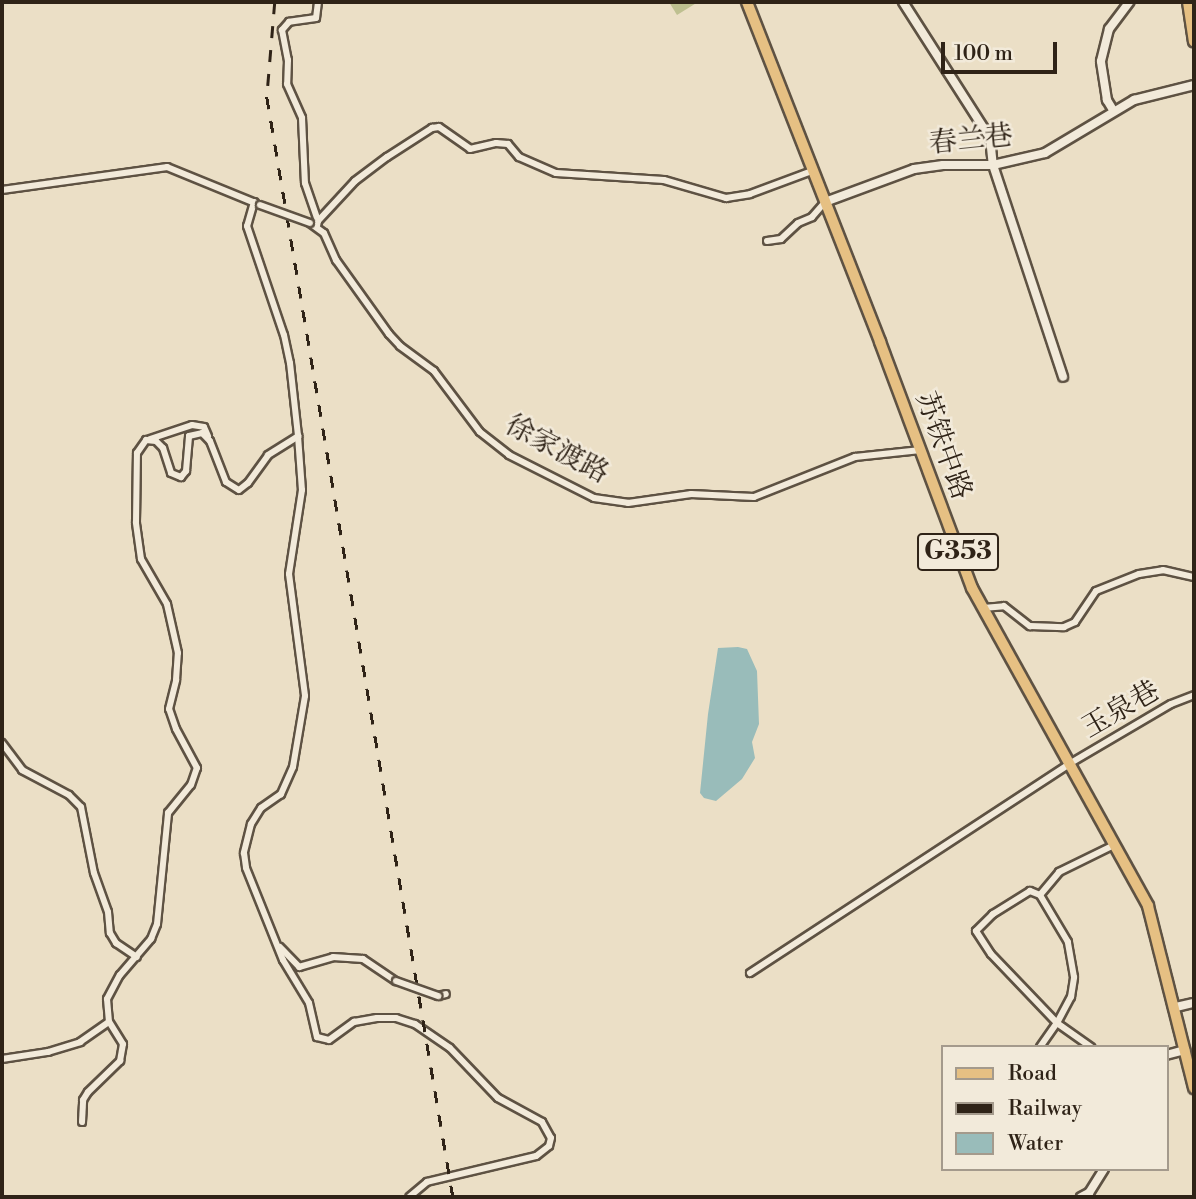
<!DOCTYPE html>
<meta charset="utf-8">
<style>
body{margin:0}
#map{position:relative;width:1196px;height:1199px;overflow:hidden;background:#ebdfc6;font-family:"Libre Bodoni","Noto Serif SC",serif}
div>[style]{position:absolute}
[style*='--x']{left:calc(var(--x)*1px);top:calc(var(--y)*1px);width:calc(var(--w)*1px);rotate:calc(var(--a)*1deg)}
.green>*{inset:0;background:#bec090}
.water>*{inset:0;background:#99bcba}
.roads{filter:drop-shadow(2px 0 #5e5243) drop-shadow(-2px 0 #5e5243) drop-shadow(0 2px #5e5243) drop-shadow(0 -2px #5e5243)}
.minor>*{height:6px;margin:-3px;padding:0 3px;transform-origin:3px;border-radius:3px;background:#f2eada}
.tertiary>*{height:8px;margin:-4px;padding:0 4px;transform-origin:4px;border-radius:4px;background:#f2eada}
.primary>*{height:10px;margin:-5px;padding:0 5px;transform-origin:5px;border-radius:5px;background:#e6c083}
.trunk>*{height:10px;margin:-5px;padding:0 5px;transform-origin:5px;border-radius:5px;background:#e6c083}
.rail>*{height:2.5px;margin-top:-1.25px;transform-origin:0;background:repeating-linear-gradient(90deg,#2f2317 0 12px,transparent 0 24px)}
.bridges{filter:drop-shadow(2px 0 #5e5243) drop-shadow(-2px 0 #5e5243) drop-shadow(0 2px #5e5243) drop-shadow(0 -2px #5e5243)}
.minor-bridge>*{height:6px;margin:-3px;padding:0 3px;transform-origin:3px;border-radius:3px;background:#f2eada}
span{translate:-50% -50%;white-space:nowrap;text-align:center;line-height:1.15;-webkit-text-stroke:5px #f2eada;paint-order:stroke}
.shield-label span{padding:2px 5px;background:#f2eada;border:2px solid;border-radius:5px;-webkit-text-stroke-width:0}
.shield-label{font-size:26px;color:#2f2317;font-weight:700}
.street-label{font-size:28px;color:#2f2317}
.frame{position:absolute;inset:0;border:4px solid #2f2317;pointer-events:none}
.legend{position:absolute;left:941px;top:1045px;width:228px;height:126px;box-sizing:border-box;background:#f2eada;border:2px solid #a49a8c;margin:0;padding:9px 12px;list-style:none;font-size:21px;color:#2f2317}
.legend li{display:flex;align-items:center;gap:14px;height:35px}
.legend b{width:35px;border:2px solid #a49a8c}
.scale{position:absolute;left:941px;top:42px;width:116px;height:32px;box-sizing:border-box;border:4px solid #2f2317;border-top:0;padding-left:9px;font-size:21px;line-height:24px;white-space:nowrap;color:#2f2317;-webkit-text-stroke:5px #f2eada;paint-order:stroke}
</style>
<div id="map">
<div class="green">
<i style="clip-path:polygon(669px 2px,698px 2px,677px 15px)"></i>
</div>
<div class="water">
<i style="clip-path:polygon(738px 647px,747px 649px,757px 671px,759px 724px,752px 742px,755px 758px,742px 779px,716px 801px,704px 798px,700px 793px,708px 714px,718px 648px)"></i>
</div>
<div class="roads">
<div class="minor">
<i style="--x:318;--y:2;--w:16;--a:97"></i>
<i style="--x:316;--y:18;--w:27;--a:172"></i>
<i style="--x:289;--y:22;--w:11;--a:131"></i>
<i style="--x:282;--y:30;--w:31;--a:79"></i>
<i style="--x:288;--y:60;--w:24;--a:92"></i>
<i style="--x:287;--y:84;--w:37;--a:66"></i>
<i style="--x:302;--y:118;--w:65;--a:87.4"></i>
<i style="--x:305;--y:183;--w:40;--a:71.1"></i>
<i style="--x:2;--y:190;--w:167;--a:-7.9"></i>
<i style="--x:167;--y:167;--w:95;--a:22.2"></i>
<i style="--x:254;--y:202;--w:25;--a:106"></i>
<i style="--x:247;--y:226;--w:115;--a:71.3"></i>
<i style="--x:284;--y:335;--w:29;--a:78"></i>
<i style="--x:290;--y:363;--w:73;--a:83.7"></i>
<i style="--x:298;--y:436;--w:54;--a:85.8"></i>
<i style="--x:302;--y:490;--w:85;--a:98.8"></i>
<i style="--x:289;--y:574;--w:123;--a:82.5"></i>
<i style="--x:305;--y:696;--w:72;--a:99.6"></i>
<i style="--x:293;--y:767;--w:30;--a:114"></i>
<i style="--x:281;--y:794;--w:24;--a:145"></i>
<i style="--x:261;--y:808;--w:19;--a:122"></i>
<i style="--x:251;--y:824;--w:30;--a:104"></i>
<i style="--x:244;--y:853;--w:15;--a:82"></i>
<i style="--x:246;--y:868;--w:99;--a:68.1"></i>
<i style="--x:283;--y:960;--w:50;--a:58.8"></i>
<i style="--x:309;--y:1003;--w:35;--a:77"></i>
<i style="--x:317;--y:1037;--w:12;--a:14"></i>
<i style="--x:329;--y:1040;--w:31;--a:-36"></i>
<i style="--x:354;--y:1022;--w:23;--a:-10"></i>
<i style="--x:377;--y:1018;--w:19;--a:0"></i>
<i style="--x:396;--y:1018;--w:20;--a:18"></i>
<i style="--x:415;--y:1024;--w:42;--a:34.4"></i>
<i style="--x:450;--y:1048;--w:69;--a:46.2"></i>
<i style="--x:498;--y:1098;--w:50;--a:28.6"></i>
<i style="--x:542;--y:1122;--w:18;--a:61"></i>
<i style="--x:551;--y:1138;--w:8;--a:104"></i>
<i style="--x:549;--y:1146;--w:16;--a:142"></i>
<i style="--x:536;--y:1156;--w:112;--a:166.6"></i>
<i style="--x:427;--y:1182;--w:23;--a:140"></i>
<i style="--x:310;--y:223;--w:17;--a:36"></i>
<i style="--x:324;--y:233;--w:30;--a:66"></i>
<i style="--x:336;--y:260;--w:91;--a:54.4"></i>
<i style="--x:389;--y:334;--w:16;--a:47"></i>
<i style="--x:400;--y:346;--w:42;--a:36.3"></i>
<i style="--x:434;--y:371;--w:76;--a:53"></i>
<i style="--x:480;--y:432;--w:37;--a:38"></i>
<i style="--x:509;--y:455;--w:95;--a:26.8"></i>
<i style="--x:594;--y:498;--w:34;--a:8"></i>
<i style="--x:628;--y:503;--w:64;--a:-8.1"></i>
<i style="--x:691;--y:494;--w:63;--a:2.7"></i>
<i style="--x:754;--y:497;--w:109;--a:-21.6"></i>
<i style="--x:855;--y:457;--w:66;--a:-6.1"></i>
<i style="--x:317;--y:226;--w:5;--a:-79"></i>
<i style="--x:318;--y:221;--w:54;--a:-47.2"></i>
<i style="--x:355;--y:181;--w:40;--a:-37"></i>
<i style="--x:387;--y:157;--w:54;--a:-32.8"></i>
<i style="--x:432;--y:128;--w:7;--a:-8"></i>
<i style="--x:439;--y:127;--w:38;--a:35"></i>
<i style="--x:470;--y:149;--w:27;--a:-13"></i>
<i style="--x:496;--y:143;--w:12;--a:5"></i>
<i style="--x:508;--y:144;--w:17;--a:50"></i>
<i style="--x:519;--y:157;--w:40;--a:23.4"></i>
<i style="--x:556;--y:173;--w:108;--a:3.7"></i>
<i style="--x:664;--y:180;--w:65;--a:16.2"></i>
<i style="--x:726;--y:198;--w:24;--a:-9"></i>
<i style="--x:750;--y:194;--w:66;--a:-20.4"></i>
<i style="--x:767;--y:241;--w:14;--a:-8"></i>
<i style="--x:781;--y:239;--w:23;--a:-43"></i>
<i style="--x:798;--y:223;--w:15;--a:-23"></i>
<i style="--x:812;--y:217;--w:20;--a:-49"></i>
<i style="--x:150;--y:439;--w:44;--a:-18.4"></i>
<i style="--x:192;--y:425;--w:12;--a:9"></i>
<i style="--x:204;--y:427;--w:10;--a:66"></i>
<i style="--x:983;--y:608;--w:21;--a:-5"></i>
<i style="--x:1004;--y:606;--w:33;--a:38"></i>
<i style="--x:1030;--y:626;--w:34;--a:2"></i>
<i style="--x:1064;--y:627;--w:12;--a:-24"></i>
<i style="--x:1075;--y:622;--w:37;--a:-56"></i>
<i style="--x:1096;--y:591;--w:46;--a:-21.6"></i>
<i style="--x:1139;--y:574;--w:24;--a:-9"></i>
<i style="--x:1163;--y:570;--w:32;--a:13"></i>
<i style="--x:2;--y:743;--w:34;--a:53"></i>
<i style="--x:22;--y:770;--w:53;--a:28"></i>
<i style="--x:69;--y:795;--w:17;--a:45"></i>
<i style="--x:81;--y:807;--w:67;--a:78.9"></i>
<i style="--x:94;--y:873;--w:41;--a:70.3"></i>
<i style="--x:108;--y:912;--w:21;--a:85"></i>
<i style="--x:110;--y:933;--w:12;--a:59"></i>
<i style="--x:116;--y:943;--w:25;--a:34"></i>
<i style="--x:1040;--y:895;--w:30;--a:-50"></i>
<i style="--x:1059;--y:872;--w:61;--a:-26.1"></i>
<i style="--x:280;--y:947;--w:28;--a:46"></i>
<i style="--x:299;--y:967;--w:35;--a:-16"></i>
<i style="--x:333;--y:957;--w:30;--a:4"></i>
<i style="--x:363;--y:959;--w:40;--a:34"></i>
<i style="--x:750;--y:973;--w:381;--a:-33.2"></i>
<i style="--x:1069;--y:764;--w:118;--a:-30.5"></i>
<i style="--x:1171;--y:704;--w:25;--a:-21"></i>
<i style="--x:438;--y:996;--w:8;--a:-14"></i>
<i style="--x:1040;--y:1047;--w:29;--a:-55"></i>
<i style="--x:1057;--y:1023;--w:30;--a:-62"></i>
<i style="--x:1071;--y:997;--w:20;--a:-81"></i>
<i style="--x:1074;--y:977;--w:36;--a:-100"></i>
<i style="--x:1068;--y:942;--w:55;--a:-120.8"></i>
<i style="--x:1040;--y:895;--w:11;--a:-158"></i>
<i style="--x:1030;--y:891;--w:44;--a:148.1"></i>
<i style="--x:993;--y:914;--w:24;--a:135"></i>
<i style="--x:976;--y:931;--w:27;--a:57"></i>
<i style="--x:991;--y:954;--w:95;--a:46.3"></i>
<i style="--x:1057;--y:1023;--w:42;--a:35.2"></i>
<i style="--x:2;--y:1059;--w:47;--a:-8.7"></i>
<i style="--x:48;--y:1052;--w:34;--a:-17"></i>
<i style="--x:80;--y:1042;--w:35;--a:-35"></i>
<i style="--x:82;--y:1122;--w:22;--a:-87"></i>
<i style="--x:83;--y:1100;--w:9;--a:-58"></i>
<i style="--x:88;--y:1092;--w:45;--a:-44.1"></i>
<i style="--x:120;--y:1061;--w:17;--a:-80"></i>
<i style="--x:123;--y:1044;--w:26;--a:-122"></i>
<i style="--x:109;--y:1022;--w:23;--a:-95"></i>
<i style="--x:107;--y:999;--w:27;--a:-62"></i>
<i style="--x:120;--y:975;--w:48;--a:-49.3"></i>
<i style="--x:151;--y:939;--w:16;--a:-68"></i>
<i style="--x:157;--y:924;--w:112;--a:-84.3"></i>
<i style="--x:168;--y:813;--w:36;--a:-51"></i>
<i style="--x:191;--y:785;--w:18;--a:-71"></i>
<i style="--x:197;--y:768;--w:44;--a:-118.3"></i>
<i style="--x:176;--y:729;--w:21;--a:-109"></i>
<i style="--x:169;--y:709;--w:30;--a:-76"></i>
<i style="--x:176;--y:680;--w:27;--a:-86"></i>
<i style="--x:178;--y:653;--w:50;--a:-102.7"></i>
<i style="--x:167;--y:604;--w:52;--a:-120"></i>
<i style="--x:141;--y:559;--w:37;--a:-98"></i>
<i style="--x:136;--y:522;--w:69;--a:-89.2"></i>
<i style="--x:137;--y:453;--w:16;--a:-55"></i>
<i style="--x:146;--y:440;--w:10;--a:6"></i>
<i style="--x:156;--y:441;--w:10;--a:45"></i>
<i style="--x:163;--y:448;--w:26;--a:72"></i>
<i style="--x:171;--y:473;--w:11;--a:22"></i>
<i style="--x:181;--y:477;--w:8;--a:-50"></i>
<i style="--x:186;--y:471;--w:35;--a:-85"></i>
<i style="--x:189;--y:436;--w:13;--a:-13"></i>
<i style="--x:202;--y:433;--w:11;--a:45"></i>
<i style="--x:210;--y:441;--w:44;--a:68.7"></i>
<i style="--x:226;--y:482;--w:15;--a:32"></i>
<i style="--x:239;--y:490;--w:11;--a:-38"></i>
<i style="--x:248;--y:483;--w:34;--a:-54"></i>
<i style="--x:268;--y:455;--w:36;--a:-32"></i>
</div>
<div class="tertiary">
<i style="--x:903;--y:2;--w:161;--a:57.4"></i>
<i style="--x:990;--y:138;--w:27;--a:84"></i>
<i style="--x:993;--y:165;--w:223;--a:71.7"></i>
<i style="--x:1113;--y:110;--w:12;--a:-121"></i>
<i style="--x:1107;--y:100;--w:39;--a:-99"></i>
<i style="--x:1101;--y:61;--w:33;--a:-76"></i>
<i style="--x:1109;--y:29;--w:34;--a:-53"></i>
<i style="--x:825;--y:202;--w:95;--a:-20.3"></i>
<i style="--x:914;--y:169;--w:29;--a:-8"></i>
<i style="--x:943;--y:165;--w:50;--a:0"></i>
<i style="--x:993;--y:165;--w:53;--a:-13"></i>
<i style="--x:1045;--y:153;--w:104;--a:-30.8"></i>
<i style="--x:1134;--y:100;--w:62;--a:-14"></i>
<i style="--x:1176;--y:1007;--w:18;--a:-13"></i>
<i style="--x:1166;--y:1055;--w:20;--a:-15"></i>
<i style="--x:1081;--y:1197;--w:9;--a:-27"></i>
<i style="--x:1089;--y:1193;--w:28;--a:-58"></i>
</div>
<div class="primary">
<i style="--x:1188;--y:2;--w:40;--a:81.5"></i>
</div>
<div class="trunk">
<i style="--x:747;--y:2;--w:365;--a:68.6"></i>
<i style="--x:880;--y:342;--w:263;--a:69.5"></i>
<i style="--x:972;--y:588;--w:363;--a:61"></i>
<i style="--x:1148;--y:906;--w:188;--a:75.8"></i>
</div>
</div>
<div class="rail">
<i style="--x:275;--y:2;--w:95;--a:94.8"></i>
<i style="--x:267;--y:97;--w:1116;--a:80.4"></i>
</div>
<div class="bridges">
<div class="minor-bridge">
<i style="--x:260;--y:205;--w:53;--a:19.8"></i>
<i style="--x:396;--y:981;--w:45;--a:19.7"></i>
</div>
</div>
<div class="shield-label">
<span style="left:958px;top:552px">G353</span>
</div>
<div class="street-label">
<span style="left:971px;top:140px;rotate:-6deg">春兰巷</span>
<span style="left:943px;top:446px;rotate:70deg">苏铁中路</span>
<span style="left:557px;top:450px;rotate:28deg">徐家渡路</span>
<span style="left:1121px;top:710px;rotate:-30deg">玉泉巷</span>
</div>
<div class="frame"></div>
<ul class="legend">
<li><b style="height:9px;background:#e6c083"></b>Road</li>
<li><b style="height:9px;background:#2f2317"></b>Railway</li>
<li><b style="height:19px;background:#99bcba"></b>Water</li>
</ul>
<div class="scale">100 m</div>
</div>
